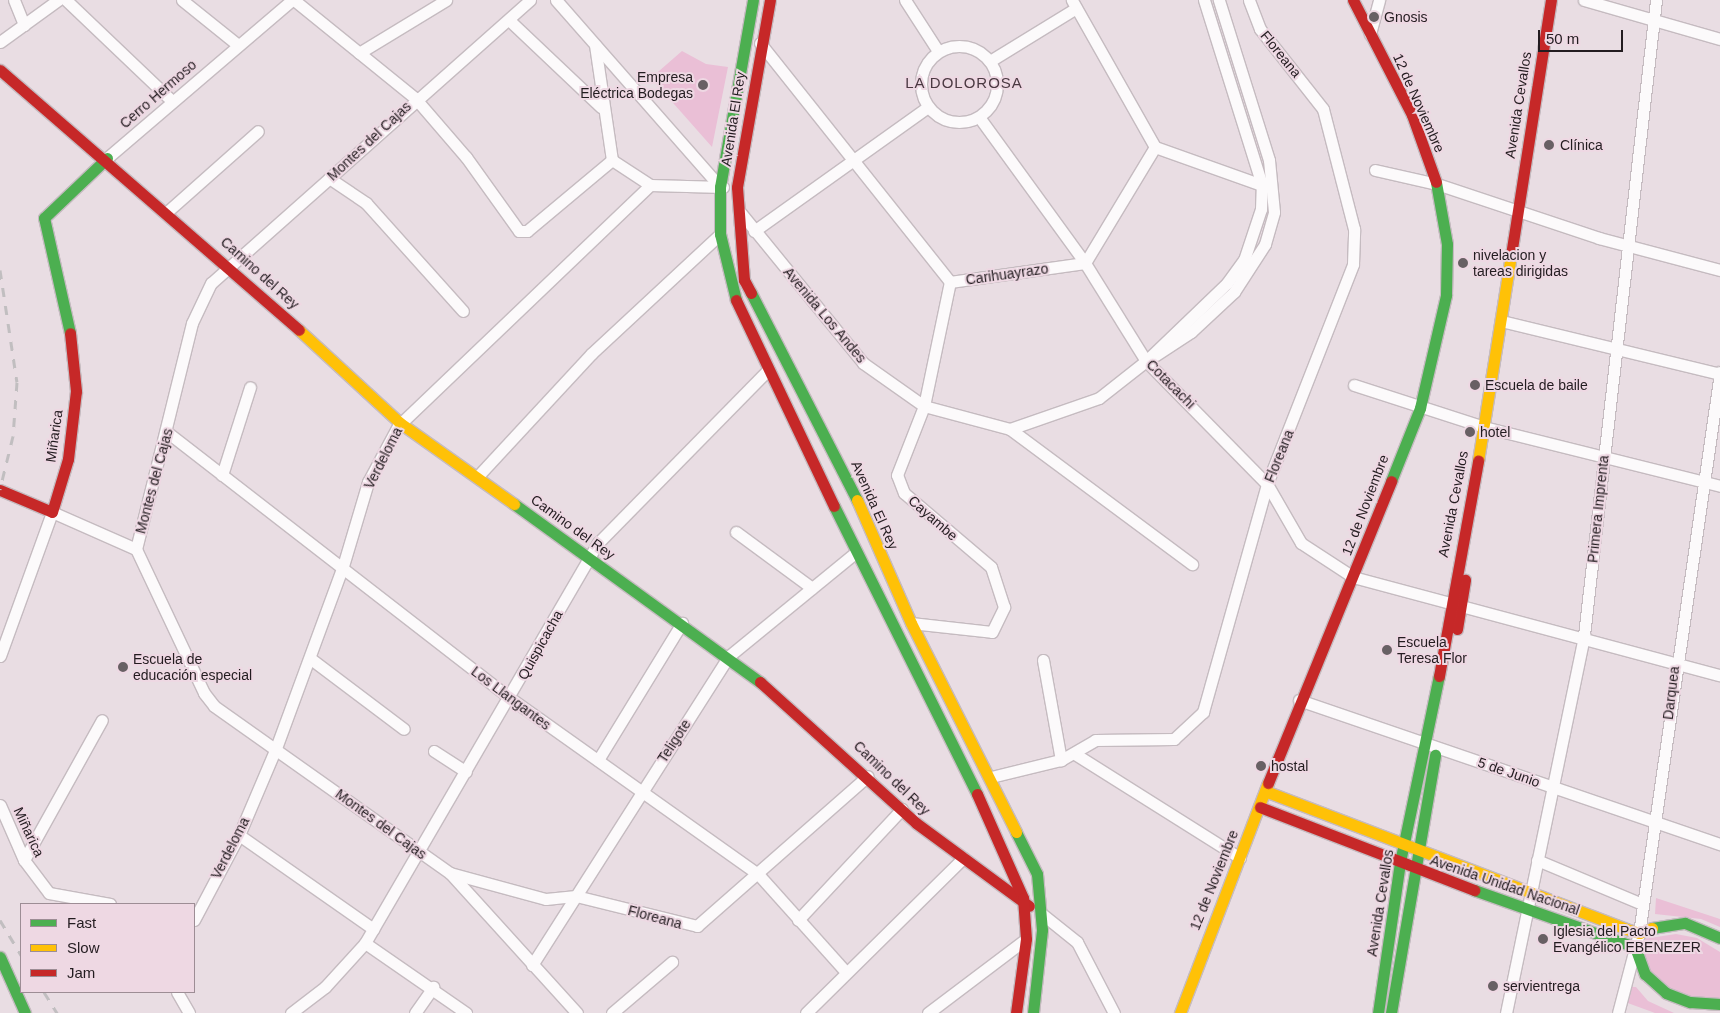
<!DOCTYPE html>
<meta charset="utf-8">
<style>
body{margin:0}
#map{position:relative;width:1720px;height:1013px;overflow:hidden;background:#e9dde3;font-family:Helvetica,sans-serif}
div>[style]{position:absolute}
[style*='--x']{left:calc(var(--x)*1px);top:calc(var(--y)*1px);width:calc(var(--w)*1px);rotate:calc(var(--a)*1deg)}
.green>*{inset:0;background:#eabfd6}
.roads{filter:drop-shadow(1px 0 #c5bbc0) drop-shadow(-1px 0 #c5bbc0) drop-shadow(0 1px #c5bbc0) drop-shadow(0 -1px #c5bbc0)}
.street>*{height:11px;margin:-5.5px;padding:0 5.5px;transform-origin:5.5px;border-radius:5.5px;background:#fcfafb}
.street>.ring{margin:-5.5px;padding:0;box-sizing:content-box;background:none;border:11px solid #fcfafb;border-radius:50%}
.fast>*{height:11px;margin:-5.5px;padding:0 5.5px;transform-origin:5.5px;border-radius:5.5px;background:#4caf50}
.slow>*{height:11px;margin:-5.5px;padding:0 5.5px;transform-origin:5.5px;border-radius:5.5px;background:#ffc107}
.jam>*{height:11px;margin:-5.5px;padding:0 5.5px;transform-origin:5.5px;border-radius:5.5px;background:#c62828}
.rail>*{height:3px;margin-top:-1.5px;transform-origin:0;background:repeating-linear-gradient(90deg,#c1bec0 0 9px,transparent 0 18px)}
.dots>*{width:14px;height:14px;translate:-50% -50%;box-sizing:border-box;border:2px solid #eed8e3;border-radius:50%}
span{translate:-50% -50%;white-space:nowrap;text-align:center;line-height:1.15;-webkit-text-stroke:4px #eed8e3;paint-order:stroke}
.poi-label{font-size:14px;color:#231c20}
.left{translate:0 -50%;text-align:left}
.right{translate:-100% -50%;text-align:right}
.street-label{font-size:14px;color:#231c20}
.neighbourhood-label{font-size:15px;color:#4b3942;letter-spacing:1px}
.legend{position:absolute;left:20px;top:903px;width:175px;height:90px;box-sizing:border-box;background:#eed8e3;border:1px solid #9d8d95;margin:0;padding:6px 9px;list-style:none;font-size:15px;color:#231c20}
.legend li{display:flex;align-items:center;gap:10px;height:25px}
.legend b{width:25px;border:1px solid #9d8d95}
.scale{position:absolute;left:1538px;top:30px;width:85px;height:22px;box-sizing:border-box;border:2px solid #231c20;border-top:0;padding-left:6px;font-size:15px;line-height:18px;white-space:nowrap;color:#231c20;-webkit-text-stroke:4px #eed8e3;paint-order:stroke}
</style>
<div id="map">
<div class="green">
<i style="clip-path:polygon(682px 51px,706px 64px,728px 67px,712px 147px,651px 78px)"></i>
<i style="clip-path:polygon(1656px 898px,1720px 919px,1720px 927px,1701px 919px,1655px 914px)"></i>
<i style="clip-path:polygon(1676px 934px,1697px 938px,1720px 952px,1720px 1006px,1686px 1003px,1636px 961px,1643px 939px)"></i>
<i style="clip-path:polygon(1629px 987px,1636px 987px,1648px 1001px,1674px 1013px,1655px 1013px,1625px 1002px)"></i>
</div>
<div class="roads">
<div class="street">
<i style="--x:14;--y:0;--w:27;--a:68"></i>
<i style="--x:66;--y:0;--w:146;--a:43.6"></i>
<i style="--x:182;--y:0;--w:72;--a:38.8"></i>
<i style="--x:294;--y:0;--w:156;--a:39"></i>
<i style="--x:415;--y:98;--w:78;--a:49.2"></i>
<i style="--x:466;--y:157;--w:91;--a:54.4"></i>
<i style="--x:519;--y:231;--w:8;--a:0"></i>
<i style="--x:527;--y:231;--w:111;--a:-39.9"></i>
<i style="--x:530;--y:0;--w:426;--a:138.4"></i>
<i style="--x:211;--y:283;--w:44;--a:115.4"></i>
<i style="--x:192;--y:323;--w:233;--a:103.9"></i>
<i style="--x:136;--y:549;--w:159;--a:64.7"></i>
<i style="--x:204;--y:693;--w:16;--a:52"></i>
<i style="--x:214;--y:706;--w:289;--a:35.3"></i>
<i style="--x:450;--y:873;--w:189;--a:47.8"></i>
<i style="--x:556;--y:0;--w:250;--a:48.7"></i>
<i style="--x:905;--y:0;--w:61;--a:57.1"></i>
<i style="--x:1584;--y:0;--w:141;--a:16"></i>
<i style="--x:510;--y:21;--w:125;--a:43.4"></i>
<i style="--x:1370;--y:34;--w:35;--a:-75"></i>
<i style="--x:0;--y:42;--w:72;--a:-35.9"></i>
<i style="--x:760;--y:43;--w:305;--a:51.5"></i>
<i style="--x:595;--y:45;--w:116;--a:81.6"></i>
<i style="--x:612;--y:160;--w:45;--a:33.3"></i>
<i class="ring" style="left:921px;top:46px;width:65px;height:65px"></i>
<i style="--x:359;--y:53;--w:102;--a:-31.3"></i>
<i style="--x:990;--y:61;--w:101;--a:-31.6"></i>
<i style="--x:979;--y:117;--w:180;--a:54"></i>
<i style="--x:1085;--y:263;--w:115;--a:58.1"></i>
<i style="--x:1146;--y:361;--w:173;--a:45.5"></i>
<i style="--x:1267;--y:484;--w:68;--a:60"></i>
<i style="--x:1301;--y:543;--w:62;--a:33.2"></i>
<i style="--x:1353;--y:577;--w:380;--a:15"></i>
<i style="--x:1155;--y:147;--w:114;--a:19.6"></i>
<i style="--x:107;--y:158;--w:243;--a:-40.5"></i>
<i style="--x:1375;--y:170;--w:64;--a:12.7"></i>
<i style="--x:1437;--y:184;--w:171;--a:18.4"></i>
<i style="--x:1599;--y:238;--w:125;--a:14.8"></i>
<i style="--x:329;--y:178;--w:45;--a:34"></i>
<i style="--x:366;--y:203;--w:145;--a:48.1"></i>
<i style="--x:168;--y:211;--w:120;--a:-41.6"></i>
<i style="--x:740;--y:212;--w:195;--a:50.8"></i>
<i style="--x:863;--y:363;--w:75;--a:35.2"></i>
<i style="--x:924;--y:406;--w:89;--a:15"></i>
<i style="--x:1010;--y:429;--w:94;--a:-19.2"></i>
<i style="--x:1099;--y:398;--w:60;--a:-38.2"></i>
<i style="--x:1146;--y:361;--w:112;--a:-43.9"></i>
<i style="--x:1227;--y:283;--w:29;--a:-54"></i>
<i style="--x:1244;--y:260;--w:54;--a:-71.6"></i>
<i style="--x:1261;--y:209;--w:24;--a:-88"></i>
<i style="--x:1262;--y:185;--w:194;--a:-107.4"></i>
<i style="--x:754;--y:231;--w:214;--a:-35.5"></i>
<i style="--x:950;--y:282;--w:136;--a:-8"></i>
<i style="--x:1085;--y:263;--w:135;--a:-58.9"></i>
<i style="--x:1155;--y:147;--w:169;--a:-119.5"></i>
<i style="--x:1501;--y:321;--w:225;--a:13.6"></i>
<i style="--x:1156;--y:355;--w:42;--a:-33.3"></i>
<i style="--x:1191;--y:332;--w:59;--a:-42.9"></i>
<i style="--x:1234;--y:292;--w:57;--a:-57.1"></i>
<i style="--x:1265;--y:244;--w:33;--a:-74"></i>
<i style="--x:1274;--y:212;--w:52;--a:-95.5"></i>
<i style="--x:1269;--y:160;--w:168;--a:-107.4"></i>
<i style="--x:1354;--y:385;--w:137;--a:17.9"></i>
<i style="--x:1484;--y:427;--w:243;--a:14"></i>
<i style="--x:1010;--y:429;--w:227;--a:36.6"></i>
<i style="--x:167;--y:432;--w:434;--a:37.8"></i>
<i style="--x:510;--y:698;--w:304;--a:35.4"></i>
<i style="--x:758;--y:874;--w:132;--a:48.1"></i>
<i style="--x:222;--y:475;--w:92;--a:-72.3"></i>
<i style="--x:478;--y:476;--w:166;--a:-47.2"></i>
<i style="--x:591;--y:354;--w:176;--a:-42.9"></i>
<i style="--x:736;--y:532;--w:94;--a:36.4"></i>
<i style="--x:911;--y:623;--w:81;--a:6.3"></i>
<i style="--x:992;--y:632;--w:28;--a:-64"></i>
<i style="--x:1004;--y:607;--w:42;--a:-108"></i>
<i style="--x:991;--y:567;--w:114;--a:-139.6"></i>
<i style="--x:904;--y:493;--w:19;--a:-111"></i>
<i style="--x:897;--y:475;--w:74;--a:-68.6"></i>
<i style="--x:924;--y:406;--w:127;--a:-78.2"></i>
<i style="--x:0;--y:656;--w:153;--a:-70.1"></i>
<i style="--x:52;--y:512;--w:92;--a:23.8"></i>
<i style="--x:311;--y:659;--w:116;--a:37"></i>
<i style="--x:1043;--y:660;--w:102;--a:79.8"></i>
<i style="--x:1299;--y:700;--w:445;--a:18.9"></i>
<i style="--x:434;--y:751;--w:38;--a:33"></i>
<i style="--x:1075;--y:754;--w:195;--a:32.2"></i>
<i style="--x:598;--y:760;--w:161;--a:-58.5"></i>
<i style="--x:991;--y:777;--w:72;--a:-13.7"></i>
<i style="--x:1061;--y:760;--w:39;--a:-30"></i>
<i style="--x:1095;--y:740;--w:79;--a:-0.7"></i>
<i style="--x:1174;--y:739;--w:40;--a:-43"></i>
<i style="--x:1203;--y:712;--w:237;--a:-74.3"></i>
<i style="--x:1267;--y:484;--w:236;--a:-68.6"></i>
<i style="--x:1353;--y:264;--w:35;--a:-88"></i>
<i style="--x:1354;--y:229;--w:124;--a:-104.5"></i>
<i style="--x:1323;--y:109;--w:102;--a:-128.2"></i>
<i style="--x:1260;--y:29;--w:31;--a:-111"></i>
<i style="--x:0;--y:805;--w:60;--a:66.4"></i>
<i style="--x:24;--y:860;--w:41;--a:52.9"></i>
<i style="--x:49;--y:893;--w:62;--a:10.2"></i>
<i style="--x:239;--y:835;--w:164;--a:35"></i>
<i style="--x:24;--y:860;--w:160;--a:-60.9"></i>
<i style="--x:1537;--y:860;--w:112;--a:22.7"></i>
<i style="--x:450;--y:873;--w:99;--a:15.2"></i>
<i style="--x:546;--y:899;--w:30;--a:-6"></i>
<i style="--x:576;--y:896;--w:125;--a:13.9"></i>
<i style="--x:697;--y:926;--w:227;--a:-41.3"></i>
<i style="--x:1042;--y:914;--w:45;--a:38.7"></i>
<i style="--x:1077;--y:942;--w:80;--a:62.5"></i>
<i style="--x:194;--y:920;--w:96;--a:-62.1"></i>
<i style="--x:239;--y:835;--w:95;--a:-67"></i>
<i style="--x:276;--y:748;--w:194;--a:-69.8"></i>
<i style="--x:343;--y:566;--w:88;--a:-73.4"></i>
<i style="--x:368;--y:482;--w:64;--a:-61.8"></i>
<i style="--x:398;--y:426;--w:349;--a:-43.7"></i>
<i style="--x:650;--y:185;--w:73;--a:1.6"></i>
<i style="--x:798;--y:920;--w:152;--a:-46.9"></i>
<i style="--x:365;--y:943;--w:123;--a:34.7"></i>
<i style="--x:532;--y:965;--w:366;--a:-57.5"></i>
<i style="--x:729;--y:656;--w:164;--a:-39.3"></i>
<i style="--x:177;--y:992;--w:24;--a:60"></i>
<i style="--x:291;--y:1013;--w:43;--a:-37.4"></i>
<i style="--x:325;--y:987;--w:59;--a:-47.7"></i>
<i style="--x:365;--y:943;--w:463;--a:-59.8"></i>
<i style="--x:598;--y:543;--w:241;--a:-45.5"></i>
<i style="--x:415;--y:1013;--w:32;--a:-55"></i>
<i style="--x:612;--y:1013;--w:79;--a:-40.4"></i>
<i style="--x:806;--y:1013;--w:221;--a:-44.6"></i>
<i style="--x:928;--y:1013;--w:123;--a:-37.1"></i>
<i style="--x:1506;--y:1013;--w:386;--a:-78.3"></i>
<i style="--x:1584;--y:635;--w:639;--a:-83.53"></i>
<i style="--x:1618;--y:1013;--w:83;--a:-75.3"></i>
<i style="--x:1639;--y:933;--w:567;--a:-81.78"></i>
</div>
<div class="fast">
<i style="--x:751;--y:293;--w:233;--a:62.9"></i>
<i style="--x:736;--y:300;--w:68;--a:-103.6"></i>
<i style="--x:720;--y:234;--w:47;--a:-90"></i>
<i style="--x:720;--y:187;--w:190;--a:-80"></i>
<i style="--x:70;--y:333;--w:118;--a:-102.7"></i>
<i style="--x:44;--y:218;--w:87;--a:-43.6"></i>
<i style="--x:1391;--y:481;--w:79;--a:-68.3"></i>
<i style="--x:1420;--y:408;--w:116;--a:-77"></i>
<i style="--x:1446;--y:295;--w:51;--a:-88.9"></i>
<i style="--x:1447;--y:244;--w:63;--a:-100.1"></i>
<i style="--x:514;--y:504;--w:304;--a:35.9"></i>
<i style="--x:834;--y:506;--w:322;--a:63.6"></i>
<i style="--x:1016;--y:832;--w:47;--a:63.4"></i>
<i style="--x:1037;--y:874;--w:56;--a:84.9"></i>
<i style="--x:1042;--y:930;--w:83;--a:96.2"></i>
<i style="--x:1474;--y:890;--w:171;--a:19.5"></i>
<i style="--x:1635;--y:947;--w:29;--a:70"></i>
<i style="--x:1645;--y:974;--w:28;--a:42"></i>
<i style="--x:1666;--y:993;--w:26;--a:21"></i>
<i style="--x:1690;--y:1002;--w:30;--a:4"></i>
<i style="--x:1652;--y:928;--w:33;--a:-9"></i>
<i style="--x:1685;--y:923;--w:38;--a:23"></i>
<i style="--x:0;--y:957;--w:61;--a:65.9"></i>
<i style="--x:1378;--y:1013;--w:153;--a:-81.7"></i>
<i style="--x:1400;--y:862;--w:190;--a:-78.2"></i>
<i style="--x:1391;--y:1013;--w:262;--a:-80.3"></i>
</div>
<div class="slow">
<i style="--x:299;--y:330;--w:137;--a:42.6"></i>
<i style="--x:400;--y:423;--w:140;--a:35.4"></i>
<i style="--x:1478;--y:461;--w:209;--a:-80.9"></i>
<i style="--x:857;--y:500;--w:134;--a:66.3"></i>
<i style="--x:911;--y:623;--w:234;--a:63.3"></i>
<i style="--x:1265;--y:791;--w:386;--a:20.9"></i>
<i style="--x:1626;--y:929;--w:14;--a:17"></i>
<i style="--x:1639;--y:933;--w:14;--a:-21"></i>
<i style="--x:1180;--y:1013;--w:246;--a:-69.1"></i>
</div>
<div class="jam">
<i style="--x:1353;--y:0;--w:129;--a:62.8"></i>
<i style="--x:1412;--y:115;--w:71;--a:70.3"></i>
<i style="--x:0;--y:70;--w:396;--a:41"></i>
<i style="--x:1511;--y:255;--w:258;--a:-81.1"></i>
<i style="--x:751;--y:293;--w:15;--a:-118"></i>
<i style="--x:744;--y:280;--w:93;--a:-94.3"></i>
<i style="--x:737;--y:187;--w:190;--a:-80"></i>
<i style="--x:736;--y:300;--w:228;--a:64.6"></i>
<i style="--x:0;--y:490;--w:56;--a:22.9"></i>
<i style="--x:52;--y:512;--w:55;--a:-73.2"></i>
<i style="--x:68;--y:459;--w:68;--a:-83.3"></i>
<i style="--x:76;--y:391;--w:58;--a:-95.9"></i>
<i style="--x:1457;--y:629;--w:50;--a:-80.7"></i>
<i style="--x:1439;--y:676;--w:219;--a:-79.7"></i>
<i style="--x:760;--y:682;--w:210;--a:42.1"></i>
<i style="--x:916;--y:823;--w:140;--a:36.3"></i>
<i style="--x:1268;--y:783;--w:326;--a:-67.8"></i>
<i style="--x:977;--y:794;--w:114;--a:66.1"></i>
<i style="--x:1023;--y:898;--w:41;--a:85.8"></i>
<i style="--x:1026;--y:939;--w:75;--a:97.7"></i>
<i style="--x:1260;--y:807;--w:230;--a:21.2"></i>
</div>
</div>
<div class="rail">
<i style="--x:0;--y:270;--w:113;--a:81.4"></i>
<i style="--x:17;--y:382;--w:54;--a:94.2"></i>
<i style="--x:13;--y:436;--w:55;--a:103.8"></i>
<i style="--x:0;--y:920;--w:41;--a:59"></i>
<i style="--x:44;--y:992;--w:25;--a:58"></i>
</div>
<div class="dots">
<i style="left:1374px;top:17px;background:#686064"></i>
<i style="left:703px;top:85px;background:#686064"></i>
<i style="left:1549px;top:145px;background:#686064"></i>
<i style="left:1463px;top:263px;background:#686064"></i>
<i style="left:1475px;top:385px;background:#686064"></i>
<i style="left:1470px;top:432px;background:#686064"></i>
<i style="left:1387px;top:650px;background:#686064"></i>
<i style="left:123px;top:667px;background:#686064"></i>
<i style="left:1261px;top:766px;background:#686064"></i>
<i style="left:1543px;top:939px;background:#686064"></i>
<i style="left:1493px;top:986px;background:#686064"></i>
</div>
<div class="poi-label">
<span class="left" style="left:1384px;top:17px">Gnosis</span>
<span class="right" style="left:693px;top:85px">Empresa<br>Eléctrica Bodegas</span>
<span class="left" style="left:1560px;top:145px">Clínica</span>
<span class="left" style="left:1473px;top:263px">nivelacion y<br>tareas dirigidas</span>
<span class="left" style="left:1485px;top:385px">Escuela de baile</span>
<span class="left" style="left:1480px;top:432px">hotel</span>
<span class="left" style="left:1397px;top:650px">Escuela<br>Teresa Flor</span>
<span class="left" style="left:133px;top:667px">Escuela de<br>educación especial</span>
<span class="left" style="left:1271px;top:766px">hostal</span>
<span class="left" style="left:1553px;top:939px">Iglesia del Pacto<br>Evangélico EBENEZER</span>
<span class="left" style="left:1503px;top:986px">servientrega</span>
</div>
<div class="street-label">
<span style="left:1281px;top:54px;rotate:51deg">Floreana</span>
<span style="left:158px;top:94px;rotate:-41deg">Cerro Hermoso</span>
<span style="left:1419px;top:103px;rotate:66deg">12 de Noviembre</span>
<span style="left:1518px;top:105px;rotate:-81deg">Avenida Cevallos</span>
<span style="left:733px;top:119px;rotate:-81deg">Avenida El Rey</span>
<span style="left:369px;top:141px;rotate:-43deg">Montes del Cajas</span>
<span style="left:260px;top:273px;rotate:42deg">Camino del Rey</span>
<span style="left:1007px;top:274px;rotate:-8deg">Carihuayrazo</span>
<span style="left:825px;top:315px;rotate:50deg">Avenida Los Andes</span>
<span style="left:1171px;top:384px;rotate:45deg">Cotacachi</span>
<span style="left:54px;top:436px;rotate:-82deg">Miñarica</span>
<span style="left:1279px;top:456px;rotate:-68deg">Floreana</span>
<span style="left:383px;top:458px;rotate:-63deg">Verdeloma</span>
<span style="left:154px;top:481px;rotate:-75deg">Montes del Cajas</span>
<span style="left:1453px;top:504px;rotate:-79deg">Avenida Cevallos</span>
<span style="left:875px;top:505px;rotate:66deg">Avenida El Rey</span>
<span style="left:1365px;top:505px;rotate:-69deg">12 de Noviembre</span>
<span style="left:1598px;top:509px;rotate:-84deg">Primera Imprenta</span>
<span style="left:933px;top:518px;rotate:41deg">Cayambe</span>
<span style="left:573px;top:527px;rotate:36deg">Camino del Rey</span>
<span style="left:540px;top:645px;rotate:-61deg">Quispicacha</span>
<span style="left:1671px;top:693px;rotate:-83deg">Darquea</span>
<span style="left:511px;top:698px;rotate:37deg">Los Llangantes</span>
<span style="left:674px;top:741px;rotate:-57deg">Teligote</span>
<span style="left:1509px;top:772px;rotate:19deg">5 de Junio</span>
<span style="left:892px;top:778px;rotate:44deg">Camino del Rey</span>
<span style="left:381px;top:824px;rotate:36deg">Montes del Cajas</span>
<span style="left:29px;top:832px;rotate:65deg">Miñarica</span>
<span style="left:230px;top:848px;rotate:-63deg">Verdeloma</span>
<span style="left:1214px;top:880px;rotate:-68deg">12 de Noviembre</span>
<span style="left:1505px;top:885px;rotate:19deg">Avenida Unidad Nacional</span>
<span style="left:1380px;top:903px;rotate:-81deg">Avenida Cevallos</span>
<span style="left:655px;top:917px;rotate:15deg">Floreana</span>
</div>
<div class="neighbourhood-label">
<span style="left:964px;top:83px">LA DOLOROSA</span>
</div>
<ul class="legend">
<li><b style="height:6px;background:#4caf50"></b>Fast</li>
<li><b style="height:6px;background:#ffc107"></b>Slow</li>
<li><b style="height:6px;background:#c62828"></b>Jam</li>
</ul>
<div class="scale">50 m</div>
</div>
